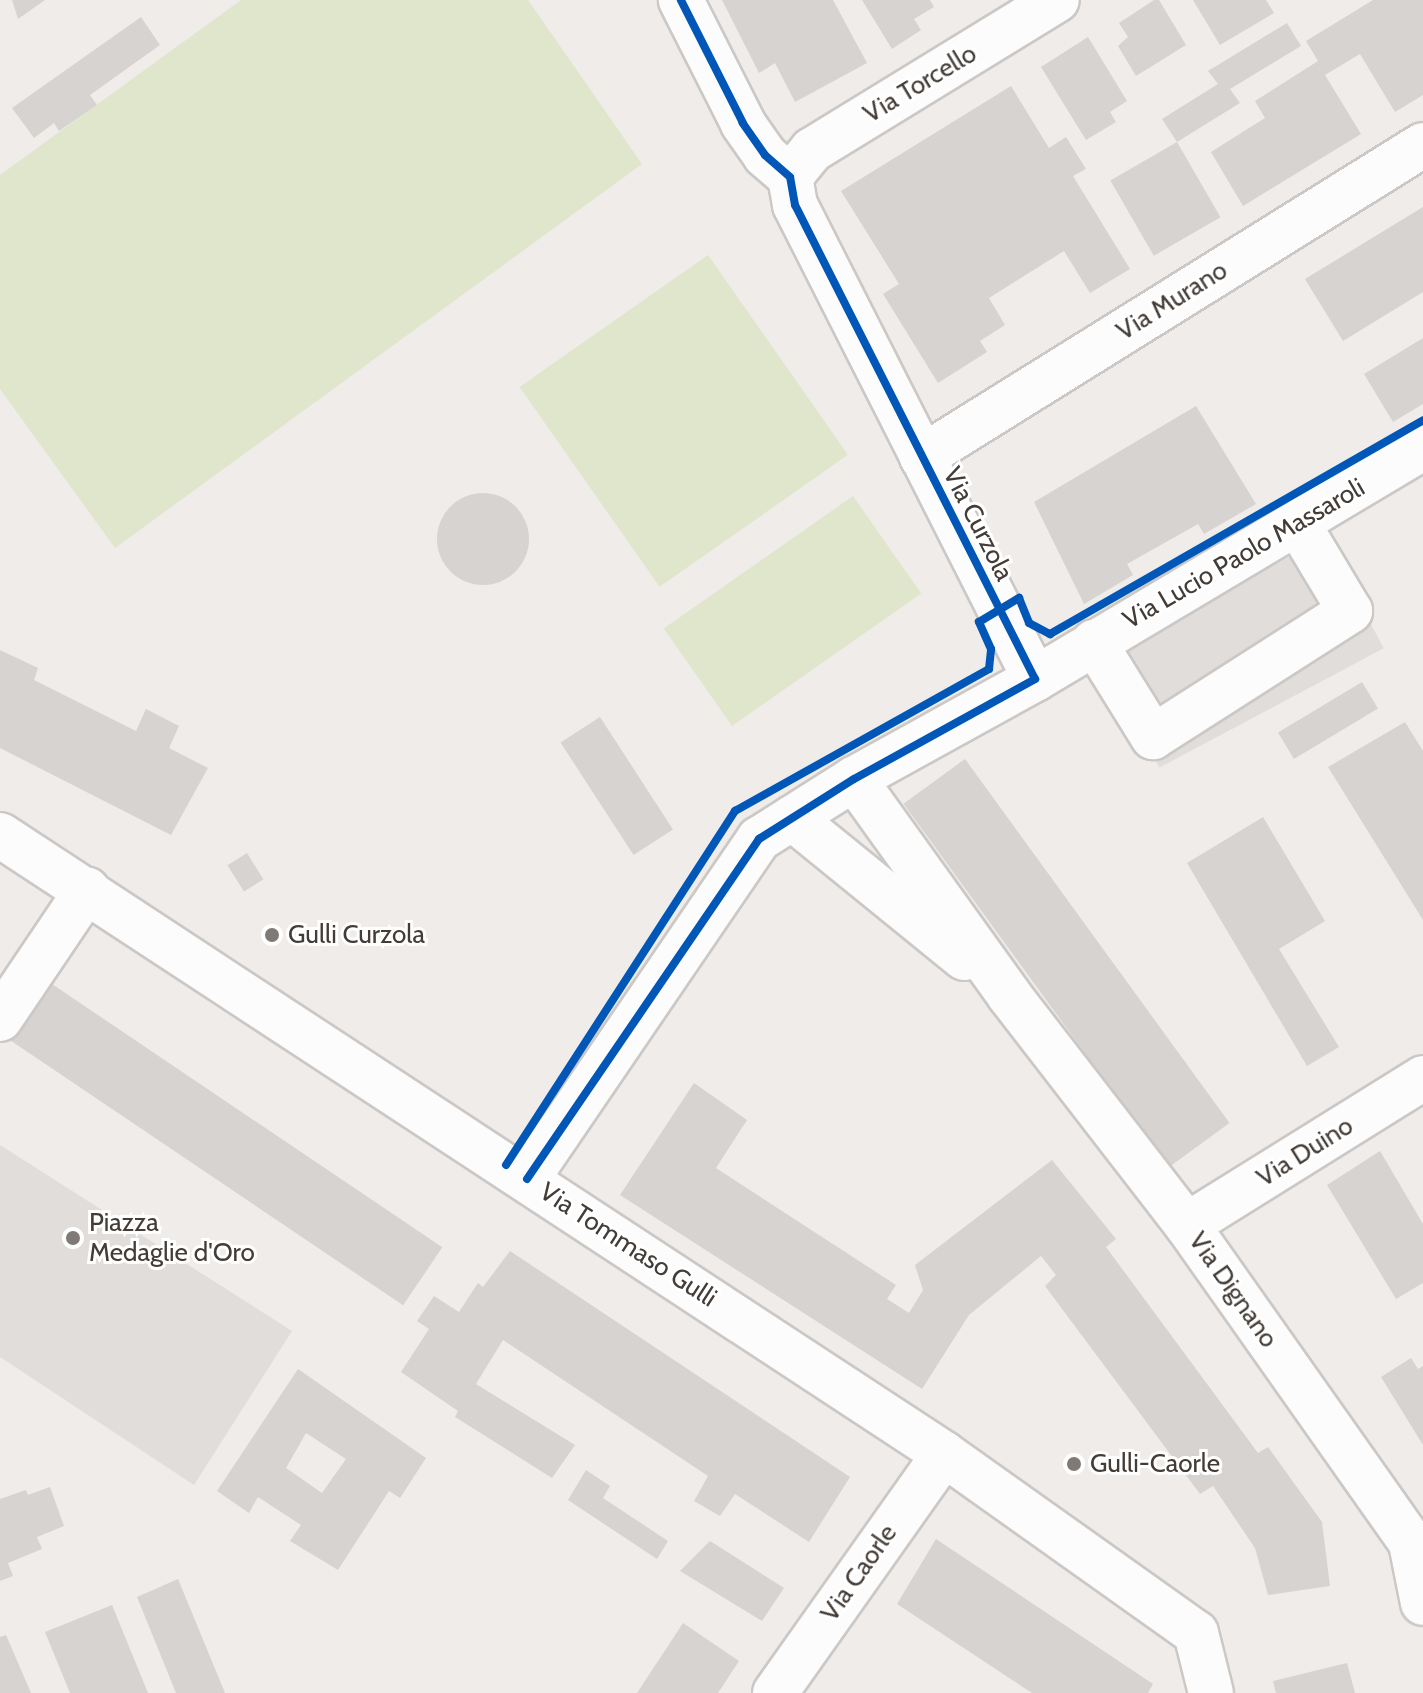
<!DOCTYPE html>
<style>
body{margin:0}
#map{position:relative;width:1423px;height:1693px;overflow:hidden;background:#efece9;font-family:Cabin,sans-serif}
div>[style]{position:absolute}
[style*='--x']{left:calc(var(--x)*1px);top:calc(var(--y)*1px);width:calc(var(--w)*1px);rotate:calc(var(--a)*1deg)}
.green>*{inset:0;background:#e0e6cc;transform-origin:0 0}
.parking>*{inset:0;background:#e0ddda;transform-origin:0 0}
.building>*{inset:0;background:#d7d3d0;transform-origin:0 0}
.round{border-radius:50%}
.roads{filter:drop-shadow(2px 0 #cbc8c5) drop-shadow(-2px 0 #cbc8c5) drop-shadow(0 2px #cbc8c5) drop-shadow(0 -2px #cbc8c5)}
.minor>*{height:44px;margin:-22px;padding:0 22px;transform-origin:22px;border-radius:22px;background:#fdfcfc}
.cycleway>*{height:8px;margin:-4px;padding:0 4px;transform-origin:4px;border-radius:4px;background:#0057b8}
.dots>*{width:22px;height:22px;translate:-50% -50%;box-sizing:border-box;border:4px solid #fff;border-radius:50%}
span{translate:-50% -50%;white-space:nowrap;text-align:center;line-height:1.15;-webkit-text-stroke:6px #fff;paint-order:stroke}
.street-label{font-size:26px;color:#433c37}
.poi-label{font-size:26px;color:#433c37}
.left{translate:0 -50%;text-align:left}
</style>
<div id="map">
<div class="green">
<i style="clip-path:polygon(241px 0,528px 0,642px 164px,115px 548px,0 389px,0 175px)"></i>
<i style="left:708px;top:255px;width:244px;height:230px;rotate:55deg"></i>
<i style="left:853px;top:496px;width:119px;height:231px;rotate:55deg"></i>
</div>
<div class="parking">
<i style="left:1325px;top:538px;width:125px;height:254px;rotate:62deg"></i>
<i style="clip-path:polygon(0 1145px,292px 1331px,194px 1485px,0 1357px)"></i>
</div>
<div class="building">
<i style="clip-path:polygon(12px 0,45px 0,18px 19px)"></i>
<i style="clip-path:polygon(722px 0,833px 0,867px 63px,795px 102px,775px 63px,759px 73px)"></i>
<i style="clip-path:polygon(862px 0,930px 0,934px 7px,914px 19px,921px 30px,892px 49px)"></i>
<i style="clip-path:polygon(1154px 0,1159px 0,1186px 45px,1136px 76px,1118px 46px,1128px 37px,1119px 23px)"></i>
<i style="clip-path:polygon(1193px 0,1266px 0,1274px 13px,1220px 45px)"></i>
<i style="clip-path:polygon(1373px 0,1423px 0,1423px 95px,1395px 112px,1360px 54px,1325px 75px,1361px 134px,1243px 206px,1211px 152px,1265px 118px,1255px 101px,1318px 61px,1306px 41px)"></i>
<i style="clip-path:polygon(141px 17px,160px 45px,90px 95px,97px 105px,59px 131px,54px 123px,34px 138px,12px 108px)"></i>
<i style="clip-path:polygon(1287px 23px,1301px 46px,1230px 89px,1240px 103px,1177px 142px,1162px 119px,1218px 84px,1208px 71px)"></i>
<i style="clip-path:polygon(1088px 37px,1127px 101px,1110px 112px,1116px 122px,1086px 140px,1041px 67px)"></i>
<i style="clip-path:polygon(1011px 86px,1049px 148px,1066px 137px,1086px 169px,1073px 176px,1130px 269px,1090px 293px,1064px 251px,989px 298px,1005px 325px,980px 341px,987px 352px,938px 383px,883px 294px,899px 284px,841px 191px)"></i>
<i style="left:1177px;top:142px;width:87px;height:77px;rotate:60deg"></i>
<i style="clip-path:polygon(1423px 207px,1423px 292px,1343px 341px,1305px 279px)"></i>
<i style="clip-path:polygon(1423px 338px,1423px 404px,1393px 422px,1364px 374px)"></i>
<i style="clip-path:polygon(1196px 406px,1256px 504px,1204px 534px,1198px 524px,1127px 564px,1133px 575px,1084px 604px,1034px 502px)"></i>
<i class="round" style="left:437px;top:493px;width:92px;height:92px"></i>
<i style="clip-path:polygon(0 650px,38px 668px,34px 680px,136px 731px,146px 709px,179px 726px,169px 748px,208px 768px,171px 835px,0 748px)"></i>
<i style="left:1362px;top:682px;width:31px;height:98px;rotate:59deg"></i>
<i style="left:600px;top:717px;width:134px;height:47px;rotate:57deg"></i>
<i style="clip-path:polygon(1405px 722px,1423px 751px,1423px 920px,1328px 767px)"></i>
<i style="left:965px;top:759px;width:450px;height:76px;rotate:54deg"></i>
<i style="clip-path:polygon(1263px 817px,1325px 921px,1279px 949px,1339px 1047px,1307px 1066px,1187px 863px)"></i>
<i style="left:247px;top:853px;width:31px;height:23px;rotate:58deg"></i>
<i style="left:46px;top:980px;width:478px;height:70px;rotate:34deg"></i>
<i style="clip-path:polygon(694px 1083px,747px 1120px,716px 1168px,896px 1285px,887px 1299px,909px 1313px,923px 1290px,915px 1265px,1052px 1160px,1116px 1239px,1106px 1247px,1258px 1453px,1268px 1447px,1322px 1522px,1330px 1586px,1268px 1595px,1255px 1548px,1213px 1486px,1200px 1494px,1045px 1286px,1056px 1275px,1041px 1256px,969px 1315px,922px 1389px,620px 1195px)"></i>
<i style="clip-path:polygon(1380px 1151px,1423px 1224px,1423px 1283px,1396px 1299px,1327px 1185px)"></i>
<i style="clip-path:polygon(510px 1251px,850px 1477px,809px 1542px,735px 1494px,720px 1516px,694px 1501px,708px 1476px,503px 1340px,476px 1384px,575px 1445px,552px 1478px,455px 1417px,458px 1411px,401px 1372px,429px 1329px,417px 1321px,434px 1296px,459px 1312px,478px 1283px,483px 1287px)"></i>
<i style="clip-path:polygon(1411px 1358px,1418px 1369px,1423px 1366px,1423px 1445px,1381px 1377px)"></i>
<i style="clip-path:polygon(evenodd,298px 1369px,426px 1458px,400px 1498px,389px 1491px,338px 1570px,290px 1541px,301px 1525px,258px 1497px,249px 1513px,217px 1491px,298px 1369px,306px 1433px,346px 1459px,322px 1493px,286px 1468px,306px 1433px)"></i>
<i style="clip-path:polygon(586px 1470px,610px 1486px,603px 1498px,668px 1541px,657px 1559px,568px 1500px)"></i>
<i style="clip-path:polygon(50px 1487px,64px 1526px,37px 1537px,42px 1549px,8px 1563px,13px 1576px,0 1581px,0 1499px,26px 1490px,28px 1495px)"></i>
<i style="clip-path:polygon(936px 1539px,1153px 1684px,1148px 1693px,1032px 1693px,897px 1604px)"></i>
<i style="clip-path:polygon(710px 1541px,784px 1588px,762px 1621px,680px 1571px)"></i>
<i style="clip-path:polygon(178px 1579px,225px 1693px,176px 1693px,137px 1597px)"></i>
<i style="clip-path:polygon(112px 1605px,148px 1693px,70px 1693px,45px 1632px)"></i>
<i style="clip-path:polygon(683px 1623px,739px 1661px,718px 1693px,637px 1693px)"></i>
<i style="clip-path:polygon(6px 1635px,31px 1693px,0 1693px,0 1637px)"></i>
<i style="clip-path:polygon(1347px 1663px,1355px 1693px,1276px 1693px,1273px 1681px)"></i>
</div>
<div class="roads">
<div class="minor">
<i style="--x:790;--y:177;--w:35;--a:-51"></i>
<i style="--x:812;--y:150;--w:287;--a:-31.5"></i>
<i style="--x:922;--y:457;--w:590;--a:-31.91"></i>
<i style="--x:1094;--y:642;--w:112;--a:58.2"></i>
<i style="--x:1153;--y:737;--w:234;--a:-32.6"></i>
<i style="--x:1350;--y:611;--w:101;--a:-120.9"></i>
<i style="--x:1035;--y:679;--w:452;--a:-30.8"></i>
<i style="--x:854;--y:779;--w:266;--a:54.3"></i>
<i style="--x:1009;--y:995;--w:291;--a:52.3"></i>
<i style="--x:1187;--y:1225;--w:389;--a:54.8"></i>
<i style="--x:1411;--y:1543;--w:61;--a:78.7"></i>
<i style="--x:792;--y:818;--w:222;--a:39.1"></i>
<i style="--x:0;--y:835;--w:1129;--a:33.25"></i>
<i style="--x:944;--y:1454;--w:309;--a:35.4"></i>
<i style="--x:1196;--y:1633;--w:62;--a:76"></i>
<i style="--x:0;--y:1019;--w:156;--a:-56"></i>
<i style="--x:527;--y:1179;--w:412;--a:-55.7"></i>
<i style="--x:759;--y:839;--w:112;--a:-32.3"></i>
<i style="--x:854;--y:779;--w:207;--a:-28.9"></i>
<i style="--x:1035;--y:679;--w:531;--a:-116.85"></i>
<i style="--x:795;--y:205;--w:28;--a:-100"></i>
<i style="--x:790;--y:177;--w:33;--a:-139"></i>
<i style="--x:765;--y:155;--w:39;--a:-125"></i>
<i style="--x:743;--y:123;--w:138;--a:-116.8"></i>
<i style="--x:1187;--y:1225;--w:278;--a:-31.9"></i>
<i style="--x:775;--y:1693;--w:293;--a:-54.7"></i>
</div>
</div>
<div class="cycleway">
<i style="--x:506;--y:1165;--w:422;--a:-57.1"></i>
<i style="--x:735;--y:811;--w:291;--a:-29.2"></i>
<i style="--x:989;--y:669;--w:20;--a:-84"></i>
<i style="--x:991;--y:649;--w:30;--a:-114"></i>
<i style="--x:979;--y:622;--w:47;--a:-31"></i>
<i style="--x:1019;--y:598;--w:27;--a:68"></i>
<i style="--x:1029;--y:623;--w:24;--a:28"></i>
<i style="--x:1050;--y:634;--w:430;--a:-29.8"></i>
<i style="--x:527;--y:1179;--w:412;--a:-55.7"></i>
<i style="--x:759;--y:839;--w:112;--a:-32.3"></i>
<i style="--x:854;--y:779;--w:207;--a:-28.9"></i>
<i style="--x:1035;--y:679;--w:531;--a:-116.85"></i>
<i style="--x:795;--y:205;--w:28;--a:-100"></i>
<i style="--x:790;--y:177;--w:33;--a:-139"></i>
<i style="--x:765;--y:155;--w:39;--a:-125"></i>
<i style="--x:743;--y:123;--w:138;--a:-116.8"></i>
</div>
<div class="dots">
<i style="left:272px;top:935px;background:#7f7a75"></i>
<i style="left:73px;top:1238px;background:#7f7a75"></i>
<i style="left:1074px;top:1464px;background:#7f7a75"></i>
</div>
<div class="street-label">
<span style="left:920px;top:84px;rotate:-31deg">Via Torcello</span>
<span style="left:1172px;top:301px;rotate:-32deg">Via Murano</span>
<span style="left:978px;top:524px;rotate:63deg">Via Curzola</span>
<span style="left:1244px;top:554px;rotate:-30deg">Via Lucio Paolo Massaroli</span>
<span style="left:1305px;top:1152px;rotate:-32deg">Via Duino</span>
<span style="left:628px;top:1245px;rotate:33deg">Via Tommaso Gulli</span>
<span style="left:1233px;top:1290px;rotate:55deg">Via Dignano</span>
<span style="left:859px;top:1573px;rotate:-55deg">Via Caorle</span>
</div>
<div class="poi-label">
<span class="left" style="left:288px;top:935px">Gulli Curzola</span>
<span class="left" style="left:89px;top:1238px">Piazza<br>Medaglie d'Oro</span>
<span class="left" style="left:1090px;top:1464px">Gulli-Caorle</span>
</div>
</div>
